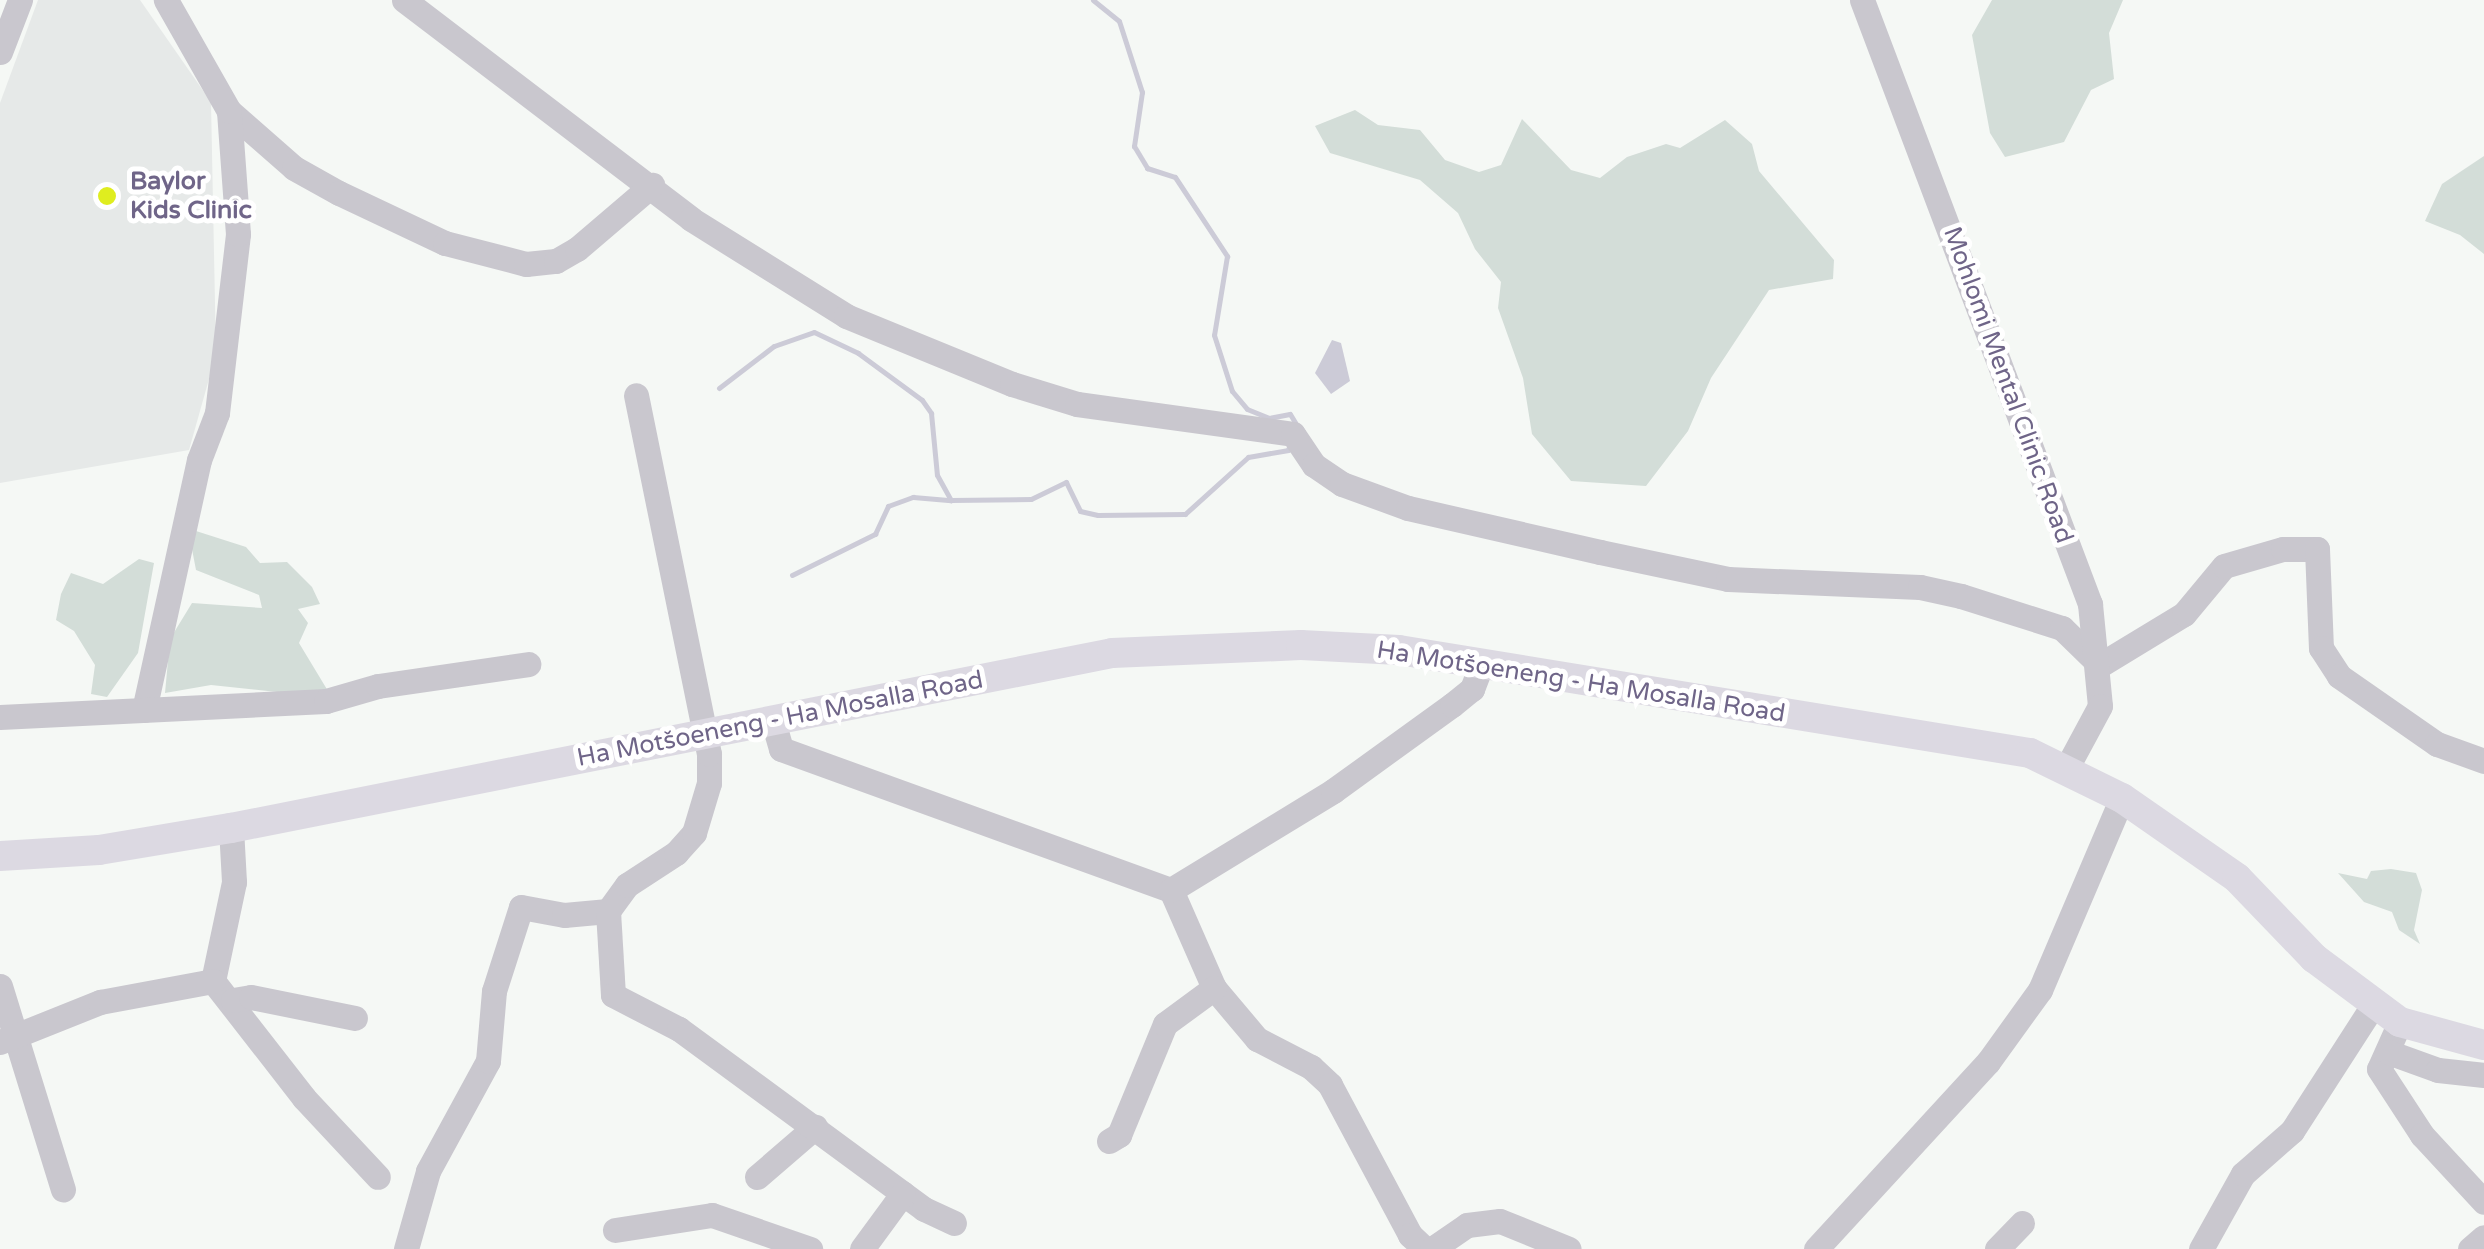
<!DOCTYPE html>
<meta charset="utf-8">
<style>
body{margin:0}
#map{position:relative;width:2484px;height:1249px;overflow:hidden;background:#f5f8f5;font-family:"Varela Round",sans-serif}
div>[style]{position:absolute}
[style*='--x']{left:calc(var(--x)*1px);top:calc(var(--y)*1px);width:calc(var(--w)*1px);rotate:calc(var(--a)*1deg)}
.built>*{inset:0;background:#e6e9e8}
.green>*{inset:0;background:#d3ddd8}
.water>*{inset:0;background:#cccbd7}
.stream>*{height:5px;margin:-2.5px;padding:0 2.5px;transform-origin:2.5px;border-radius:2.5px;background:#cccbd7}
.minor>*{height:25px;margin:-12.5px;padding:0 12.5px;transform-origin:12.5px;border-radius:12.5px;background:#c9c7ce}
.major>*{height:30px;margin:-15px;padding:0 15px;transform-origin:15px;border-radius:15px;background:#dcd9e2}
.dots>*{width:28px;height:28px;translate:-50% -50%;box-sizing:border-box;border:5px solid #fff;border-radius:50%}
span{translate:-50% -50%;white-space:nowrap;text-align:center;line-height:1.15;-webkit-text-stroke:10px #fff;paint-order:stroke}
.poi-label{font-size:25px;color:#6f6588;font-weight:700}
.left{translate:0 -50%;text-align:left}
.street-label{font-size:25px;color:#6f6588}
</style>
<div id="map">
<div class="built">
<i style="clip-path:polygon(38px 0,140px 0,211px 102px,216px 354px,189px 450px,0 483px,0 103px)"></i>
</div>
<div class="green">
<i style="clip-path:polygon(1992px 0,2123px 0,2109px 33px,2114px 79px,2091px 90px,2064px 142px,2005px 157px,1990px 133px,1972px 35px)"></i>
<i style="clip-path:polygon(1355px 110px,1378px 125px,1420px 130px,1445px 160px,1479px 172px,1501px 165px,1522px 119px,1571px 170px,1600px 178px,1627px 157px,1666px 144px,1680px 148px,1725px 120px,1752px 144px,1759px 171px,1834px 260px,1833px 279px,1769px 290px,1711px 378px,1688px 431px,1646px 486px,1571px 481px,1532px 434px,1523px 378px,1498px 308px,1501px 282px,1475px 249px,1458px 213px,1420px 180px,1330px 153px,1315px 126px)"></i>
<i style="clip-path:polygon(2484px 156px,2484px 254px,2460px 235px,2425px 221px,2442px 184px)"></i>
<i style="clip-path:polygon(196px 531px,246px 547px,260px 563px,287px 562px,312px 587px,320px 604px,298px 609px,308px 623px,299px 643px,328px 691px,305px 695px,211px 685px,165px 693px,170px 639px,192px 603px,262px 608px,259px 595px,196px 570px,191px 544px)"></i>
<i style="clip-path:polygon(139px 559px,154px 563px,138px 653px,107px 697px,91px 694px,95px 665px,74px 631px,56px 620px,61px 594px,71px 573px,103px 584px)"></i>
<i style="clip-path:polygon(2391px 869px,2416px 873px,2422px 890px,2414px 930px,2420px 944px,2399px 930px,2392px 912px,2364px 902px,2338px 873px,2367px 879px,2371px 871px)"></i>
</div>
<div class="water">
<i style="clip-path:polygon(1332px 340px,1341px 343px,1350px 381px,1331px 394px,1315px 373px)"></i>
</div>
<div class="stream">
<i style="--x:1093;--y:0;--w:33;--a:39"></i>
<i style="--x:1119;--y:21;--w:75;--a:72.1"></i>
<i style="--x:1142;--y:92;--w:55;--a:98.4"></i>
<i style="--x:1134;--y:146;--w:26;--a:59"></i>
<i style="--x:1147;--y:168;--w:29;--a:18"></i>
<i style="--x:1175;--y:177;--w:95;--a:56.6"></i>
<i style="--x:1227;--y:256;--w:80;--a:99.3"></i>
<i style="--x:1214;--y:335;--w:59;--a:72.2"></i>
<i style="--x:1232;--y:391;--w:23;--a:50"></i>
<i style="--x:1247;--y:409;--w:24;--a:22"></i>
<i style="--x:1269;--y:418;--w:21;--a:-11"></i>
<i style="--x:1290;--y:414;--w:12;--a:59"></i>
<i style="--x:719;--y:388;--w:69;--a:-37.4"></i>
<i style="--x:774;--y:346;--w:42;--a:-19.3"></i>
<i style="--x:814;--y:332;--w:49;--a:25.5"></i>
<i style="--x:858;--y:353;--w:79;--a:36.3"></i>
<i style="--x:922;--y:400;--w:16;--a:55"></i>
<i style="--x:931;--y:413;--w:62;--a:84.5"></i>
<i style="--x:937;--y:475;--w:29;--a:61"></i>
<i style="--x:951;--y:500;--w:80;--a:-0.7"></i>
<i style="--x:1031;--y:499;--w:39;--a:-26"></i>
<i style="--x:1066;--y:482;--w:32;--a:64"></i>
<i style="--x:1080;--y:511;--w:18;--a:13"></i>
<i style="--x:1098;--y:515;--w:87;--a:-0.7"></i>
<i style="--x:1185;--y:514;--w:85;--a:-42.1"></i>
<i style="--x:1248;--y:457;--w:41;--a:-9.9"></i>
<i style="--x:1288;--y:450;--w:6;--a:-72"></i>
<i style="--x:792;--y:575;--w:93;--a:-26.3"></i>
<i style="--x:875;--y:534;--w:31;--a:-65"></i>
<i style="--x:888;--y:506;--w:27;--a:-20"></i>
<i style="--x:913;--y:497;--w:38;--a:5"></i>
</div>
<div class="minor">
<i style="--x:404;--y:0;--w:361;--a:37.3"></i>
<i style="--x:691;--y:219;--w:183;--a:32"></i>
<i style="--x:846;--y:316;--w:179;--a:22.3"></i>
<i style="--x:1012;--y:384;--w:68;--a:17.1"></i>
<i style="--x:1077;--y:404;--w:218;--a:7.9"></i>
<i style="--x:1293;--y:434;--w:37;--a:56"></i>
<i style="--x:1314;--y:465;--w:34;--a:34"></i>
<i style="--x:1342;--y:484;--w:70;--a:20"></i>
<i style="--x:1408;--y:508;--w:197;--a:12.9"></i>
<i style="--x:1600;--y:552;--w:131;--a:11.9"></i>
<i style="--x:1728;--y:579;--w:192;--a:2.4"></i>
<i style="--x:1920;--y:587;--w:42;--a:12.4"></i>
<i style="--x:1961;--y:596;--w:106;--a:17.6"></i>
<i style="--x:2062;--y:628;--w:53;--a:44.2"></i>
<i style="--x:2100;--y:665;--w:98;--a:-31.3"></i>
<i style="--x:2184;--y:614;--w:62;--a:-50.2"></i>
<i style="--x:2224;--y:566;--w:61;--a:-16.1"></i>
<i style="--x:2283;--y:549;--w:34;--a:0"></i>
<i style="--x:2317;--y:549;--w:99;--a:87.7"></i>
<i style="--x:2321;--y:648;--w:33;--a:57"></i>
<i style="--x:2339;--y:676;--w:119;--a:34.8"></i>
<i style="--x:2437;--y:744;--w:50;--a:19.9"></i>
<i style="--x:1862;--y:0;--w:646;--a:69.32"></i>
<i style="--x:2090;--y:604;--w:102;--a:84.4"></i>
<i style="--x:2100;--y:706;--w:74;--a:118.3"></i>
<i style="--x:0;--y:52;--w:56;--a:-69"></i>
<i style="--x:229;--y:111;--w:86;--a:41.2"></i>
<i style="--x:294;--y:168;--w:51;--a:29.1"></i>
<i style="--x:339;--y:193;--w:117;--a:25.3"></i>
<i style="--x:445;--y:243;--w:84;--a:14.5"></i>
<i style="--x:526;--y:264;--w:30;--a:-6"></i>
<i style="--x:556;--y:261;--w:24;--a:-30"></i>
<i style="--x:577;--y:249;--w:99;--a:-40.5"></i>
<i style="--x:144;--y:710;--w:256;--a:-77.6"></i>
<i style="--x:199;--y:460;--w:50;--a:-69"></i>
<i style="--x:217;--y:413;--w:180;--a:-83.3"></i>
<i style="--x:238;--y:234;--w:123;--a:-94.2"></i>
<i style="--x:229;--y:111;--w:128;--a:-119.6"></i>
<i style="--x:0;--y:717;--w:326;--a:-2.8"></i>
<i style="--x:326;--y:701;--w:54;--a:-16.1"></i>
<i style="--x:378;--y:686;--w:152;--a:-8.3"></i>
<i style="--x:773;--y:721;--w:29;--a:74"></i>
<i style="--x:781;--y:749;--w:415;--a:19.9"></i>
<i style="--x:1171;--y:890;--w:107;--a:66.3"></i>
<i style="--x:1214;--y:988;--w:67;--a:49.9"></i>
<i style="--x:1257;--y:1039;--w:61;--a:27.4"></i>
<i style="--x:1311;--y:1067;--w:26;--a:43"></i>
<i style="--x:1330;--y:1085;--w:170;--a:61.9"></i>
<i style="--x:1410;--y:1235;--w:21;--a:43"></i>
<i style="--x:231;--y:828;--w:54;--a:86.8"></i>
<i style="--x:234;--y:882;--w:101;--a:102"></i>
<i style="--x:213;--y:981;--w:148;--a:52.1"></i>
<i style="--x:304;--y:1098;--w:108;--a:46.9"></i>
<i style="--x:1171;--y:890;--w:190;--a:-31.4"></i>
<i style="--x:1333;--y:791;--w:147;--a:-35.9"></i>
<i style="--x:1452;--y:705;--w:26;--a:-39"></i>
<i style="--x:1472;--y:689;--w:26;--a:-69"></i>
<i style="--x:608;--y:911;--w:32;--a:-54"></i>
<i style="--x:627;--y:885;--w:59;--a:-33.1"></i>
<i style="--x:676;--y:853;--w:27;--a:-48"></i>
<i style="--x:694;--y:833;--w:52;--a:-73.3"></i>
<i style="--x:709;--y:783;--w:29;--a:-90"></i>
<i style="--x:709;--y:754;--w:366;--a:-101.5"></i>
<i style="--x:0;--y:986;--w:213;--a:72.8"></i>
<i style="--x:233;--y:1000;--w:18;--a:-9"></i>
<i style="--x:251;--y:997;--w:106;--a:11.4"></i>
<i style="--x:2400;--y:1022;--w:51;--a:114.1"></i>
<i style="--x:2379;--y:1069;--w:79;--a:56.9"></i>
<i style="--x:2422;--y:1135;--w:91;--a:47.2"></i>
<i style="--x:0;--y:1042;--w:108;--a:-21.8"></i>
<i style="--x:100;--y:1002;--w:115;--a:-10.5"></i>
<i style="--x:2388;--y:1052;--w:53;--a:19.8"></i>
<i style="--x:2438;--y:1070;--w:46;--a:6.2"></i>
<i style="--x:1109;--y:1141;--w:12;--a:-31"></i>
<i style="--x:1119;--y:1135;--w:120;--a:-67.5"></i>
<i style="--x:1165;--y:1024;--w:61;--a:-36.3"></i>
<i style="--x:757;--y:1177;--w:77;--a:-40.8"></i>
<i style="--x:615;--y:1230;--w:98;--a:-8.8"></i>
<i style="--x:712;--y:1215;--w:104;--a:19.1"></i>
<i style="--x:406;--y:1249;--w:81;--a:-74.2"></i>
<i style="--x:428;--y:1171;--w:125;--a:-61.4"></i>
<i style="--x:488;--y:1061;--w:70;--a:-85.1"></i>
<i style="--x:494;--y:991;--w:88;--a:-72.2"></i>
<i style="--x:521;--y:907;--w:44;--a:10.5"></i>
<i style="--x:564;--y:915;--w:44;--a:-5.2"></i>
<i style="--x:608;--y:911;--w:84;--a:86.6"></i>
<i style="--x:613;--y:995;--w:74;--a:27.3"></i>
<i style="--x:679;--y:1029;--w:304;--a:36.3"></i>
<i style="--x:924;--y:1209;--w:33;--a:25"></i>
<i style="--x:862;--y:1249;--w:69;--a:-53.8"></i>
<i style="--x:1432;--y:1249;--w:42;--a:-34.4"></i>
<i style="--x:1467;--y:1225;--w:33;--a:-7"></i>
<i style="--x:1500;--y:1221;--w:74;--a:22.1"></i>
<i style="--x:1816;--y:1249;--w:254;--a:-47.4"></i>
<i style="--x:1988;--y:1062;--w:89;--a:-54.2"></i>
<i style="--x:2040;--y:990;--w:209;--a:-66.9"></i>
<i style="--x:1997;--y:1249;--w:36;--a:-46"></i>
<i style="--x:2201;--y:1249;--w:86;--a:-60.8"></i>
<i style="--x:2243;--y:1174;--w:65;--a:-41.3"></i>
<i style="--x:2292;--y:1131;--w:151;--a:-57.2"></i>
<i style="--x:2470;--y:1249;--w:18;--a:-41"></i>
</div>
<div class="major">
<i style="--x:0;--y:856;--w:99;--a:-3.5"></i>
<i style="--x:99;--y:850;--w:134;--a:-9.5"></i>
<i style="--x:231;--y:828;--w:898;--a:-11.23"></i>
<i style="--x:1112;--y:653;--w:189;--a:-2.4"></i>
<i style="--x:1301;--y:645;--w:98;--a:2.9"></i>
<i style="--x:1399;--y:650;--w:639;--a:9.27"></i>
<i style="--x:2030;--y:753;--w:102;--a:26.1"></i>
<i style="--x:2122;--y:798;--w:140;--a:34.8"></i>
<i style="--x:2237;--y:878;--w:111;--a:46.1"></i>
<i style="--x:2314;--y:958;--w:107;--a:36.7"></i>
<i style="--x:2400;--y:1022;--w:87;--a:15.3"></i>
</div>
<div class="dots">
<i style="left:107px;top:196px;background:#dfed1f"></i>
</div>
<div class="poi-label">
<span class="left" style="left:130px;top:196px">Baylor<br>Kids Clinic</span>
</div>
<div class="street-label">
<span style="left:2008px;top:385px;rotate:70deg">Mohlomi Mental Clinic Road</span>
<span style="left:1581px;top:682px;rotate:9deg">Ha Motšoeneng - Ha Mosalla Road</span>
<span style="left:780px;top:719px;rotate:-11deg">Ha Motšoeneng - Ha Mosalla Road</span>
</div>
</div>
